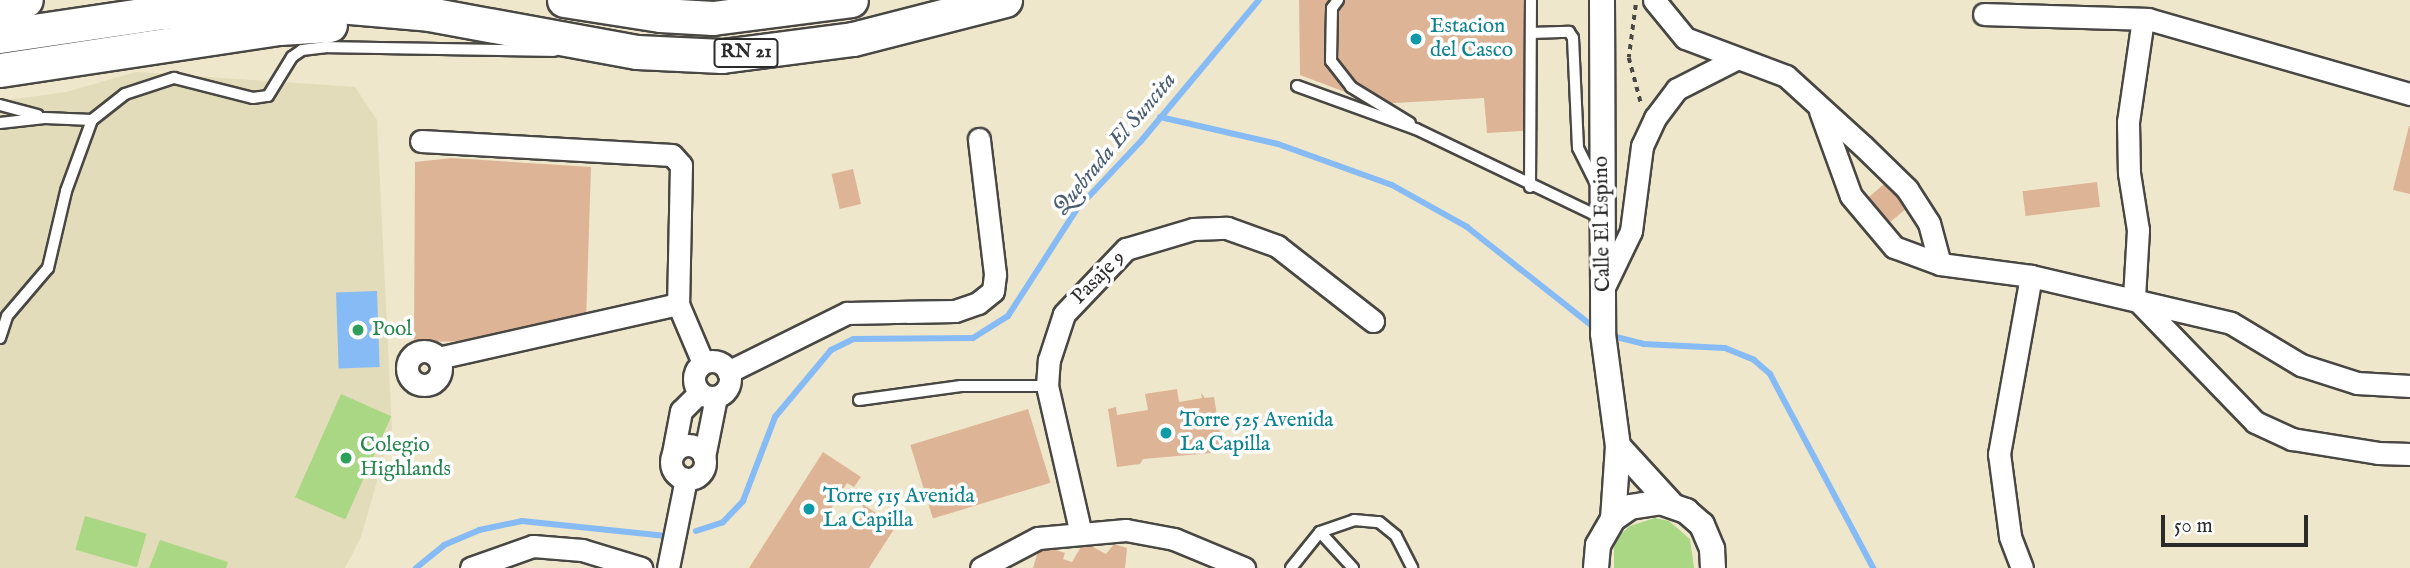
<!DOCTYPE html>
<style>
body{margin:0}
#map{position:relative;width:2410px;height:568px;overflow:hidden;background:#efe7cb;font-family:"IM FELL English",serif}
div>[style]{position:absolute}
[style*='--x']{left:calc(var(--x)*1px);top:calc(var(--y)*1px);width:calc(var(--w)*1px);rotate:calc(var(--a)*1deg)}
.built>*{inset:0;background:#e2dcba}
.green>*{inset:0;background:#aad783;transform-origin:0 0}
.water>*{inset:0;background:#86bbf5;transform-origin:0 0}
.stream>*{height:6px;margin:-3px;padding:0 3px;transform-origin:3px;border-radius:3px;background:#86bbf5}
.building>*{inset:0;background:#ddb596;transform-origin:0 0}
.path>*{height:3.5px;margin-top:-1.75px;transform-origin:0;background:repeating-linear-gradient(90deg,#484743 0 5px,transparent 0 10px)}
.roads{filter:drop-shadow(2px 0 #484743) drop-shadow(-2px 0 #484743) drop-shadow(0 2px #484743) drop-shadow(0 -2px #484743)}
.service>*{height:10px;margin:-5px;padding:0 5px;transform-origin:5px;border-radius:5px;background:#fff}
.minor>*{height:21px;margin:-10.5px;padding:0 10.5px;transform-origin:10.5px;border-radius:10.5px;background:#fff}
.minor>.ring{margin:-10.5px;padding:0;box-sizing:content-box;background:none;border:21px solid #fff;border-radius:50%}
.tertiary>*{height:24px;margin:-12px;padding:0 12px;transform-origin:12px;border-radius:12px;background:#fff}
.trunk>*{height:33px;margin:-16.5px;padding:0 16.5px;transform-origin:16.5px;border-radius:16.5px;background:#fff}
.dots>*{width:19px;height:19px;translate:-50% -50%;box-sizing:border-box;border:4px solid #fff;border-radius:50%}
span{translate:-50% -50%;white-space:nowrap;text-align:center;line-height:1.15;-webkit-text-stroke:7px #fff;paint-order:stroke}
.shield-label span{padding:2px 5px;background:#fff;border:2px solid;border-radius:5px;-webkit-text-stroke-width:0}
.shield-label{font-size:19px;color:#2b2b2b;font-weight:700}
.culture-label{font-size:21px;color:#0d838f}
.left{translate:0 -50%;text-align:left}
.street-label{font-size:21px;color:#2b2b2b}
.leisure-label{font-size:21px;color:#27864d}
.water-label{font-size:23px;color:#4b5d72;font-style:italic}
.scale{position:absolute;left:2161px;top:515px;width:147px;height:32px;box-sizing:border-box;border:4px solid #2b2b2b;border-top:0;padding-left:9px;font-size:21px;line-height:24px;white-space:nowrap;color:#2b2b2b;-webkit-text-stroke:5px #fff;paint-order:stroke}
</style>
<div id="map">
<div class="built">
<i style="clip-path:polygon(136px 72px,355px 87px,377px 120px,392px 429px,361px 537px,345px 568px,0 568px,0 101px,66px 92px)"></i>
</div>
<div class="green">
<i style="left:341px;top:394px;width:55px;height:113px;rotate:24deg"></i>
<i style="left:85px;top:516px;width:64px;height:35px;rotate:16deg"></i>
<i style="clip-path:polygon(1655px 518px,1669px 521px,1690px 539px,1694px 568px,1614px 568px,1614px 547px,1620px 535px,1630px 526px)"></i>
<i style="clip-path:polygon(160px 540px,228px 562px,226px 568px,149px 568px)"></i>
</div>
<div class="water">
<i style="left:377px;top:291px;width:76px;height:41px;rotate:88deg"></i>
</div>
<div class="stream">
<i style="--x:1160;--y:117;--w:121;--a:12.9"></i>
<i style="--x:1278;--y:144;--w:121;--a:19.8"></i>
<i style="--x:1392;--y:185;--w:86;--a:29.2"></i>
<i style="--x:1467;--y:227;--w:163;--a:38.3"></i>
<i style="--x:1608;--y:335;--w:36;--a:14"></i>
<i style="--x:1643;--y:344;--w:82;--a:2.8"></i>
<i style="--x:1725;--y:348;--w:31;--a:22"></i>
<i style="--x:1754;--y:360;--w:21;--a:41"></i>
<i style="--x:1770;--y:374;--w:220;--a:62"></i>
<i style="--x:696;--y:531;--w:28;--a:-18"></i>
<i style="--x:723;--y:522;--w:29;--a:-46"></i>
<i style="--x:743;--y:501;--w:90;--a:-69.1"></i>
<i style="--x:775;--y:417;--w:87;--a:-50.1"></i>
<i style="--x:831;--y:350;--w:25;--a:-26"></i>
<i style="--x:854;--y:339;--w:119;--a:-0.5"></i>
<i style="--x:973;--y:338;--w:41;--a:-32.2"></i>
<i style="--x:1008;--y:316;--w:127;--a:-57.2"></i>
<i style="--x:1077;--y:209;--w:93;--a:-46.7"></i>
<i style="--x:1141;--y:141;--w:184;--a:-50.1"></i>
<i style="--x:416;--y:568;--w:36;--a:-39"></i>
<i style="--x:444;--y:545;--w:38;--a:-23"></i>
<i style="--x:479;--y:530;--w:44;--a:-11.8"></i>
<i style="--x:522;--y:521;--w:145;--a:5.9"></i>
</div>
<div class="building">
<i style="clip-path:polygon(1299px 0,1533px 0,1538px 130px,1487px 133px,1484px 98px,1377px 104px,1300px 75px)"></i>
<i style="clip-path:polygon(2409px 126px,2410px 126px,2410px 194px,2393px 190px)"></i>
<i style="clip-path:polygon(452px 158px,591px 167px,586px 322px,476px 341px,414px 342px,415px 162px)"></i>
<i style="left:853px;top:169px;width:36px;height:22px;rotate:77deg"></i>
<i style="left:1889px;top:180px;width:33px;height:33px;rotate:50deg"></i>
<i style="left:2097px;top:182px;width:25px;height:75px;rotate:83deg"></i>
<i style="clip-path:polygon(1177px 389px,1179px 402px,1202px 398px,1201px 393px,1205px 398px,1214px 397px,1223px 452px,1143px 459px,1140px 464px,1117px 467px,1108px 409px,1116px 407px,1117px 415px,1148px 410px,1145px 394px)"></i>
<i style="left:1028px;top:409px;width:77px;height:123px;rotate:73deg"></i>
<i style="clip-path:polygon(823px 452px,861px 477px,854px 487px,847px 483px,826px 517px,835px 523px,841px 514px,856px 524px,865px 511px,861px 503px,896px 526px,869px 568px,749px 568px)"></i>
<i style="clip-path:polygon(1084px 542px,1106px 554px,1114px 544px,1127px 548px,1125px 568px,1033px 568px,1040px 545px,1065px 553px,1063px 559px,1072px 562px)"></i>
</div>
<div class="path">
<i style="--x:1636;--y:5;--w:53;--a:97.5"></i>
<i style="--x:1629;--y:58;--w:47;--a:75.1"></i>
</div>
<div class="roads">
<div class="service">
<i style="--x:1338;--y:0;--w:10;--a:127"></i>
<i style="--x:1332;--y:8;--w:53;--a:91.1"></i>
<i style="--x:1331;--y:61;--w:33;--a:52"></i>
<i style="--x:1351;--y:87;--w:69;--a:31.4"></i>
<i style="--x:1531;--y:33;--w:38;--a:-2"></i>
<i style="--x:1569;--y:32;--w:7;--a:56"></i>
<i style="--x:1573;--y:38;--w:110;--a:87.4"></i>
<i style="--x:1578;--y:148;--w:47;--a:63.4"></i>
<i style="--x:1297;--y:86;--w:127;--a:19.9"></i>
<i style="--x:1416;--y:129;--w:206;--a:25.6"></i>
<i style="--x:0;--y:105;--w:39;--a:15"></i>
<i style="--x:0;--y:123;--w:45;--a:-6.3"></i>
<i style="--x:45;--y:118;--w:47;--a:2.4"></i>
<i style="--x:1530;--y:187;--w:187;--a:-89.7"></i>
<i style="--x:0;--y:338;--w:23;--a:-72"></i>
<i style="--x:7;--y:316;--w:63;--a:-49.5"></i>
<i style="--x:48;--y:268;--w:79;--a:-76.8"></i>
<i style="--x:66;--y:191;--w:76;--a:-69.9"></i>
<i style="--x:92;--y:120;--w:42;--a:-38.2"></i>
<i style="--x:125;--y:94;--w:52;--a:-18.1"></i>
<i style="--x:174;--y:78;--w:81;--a:14.2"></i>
<i style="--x:253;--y:98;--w:15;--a:-8"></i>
<i style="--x:268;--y:96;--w:46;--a:-58.4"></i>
<i style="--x:292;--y:57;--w:12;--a:-35"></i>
<i style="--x:302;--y:50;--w:23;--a:-7"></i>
<i style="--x:325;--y:47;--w:229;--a:1"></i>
<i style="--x:859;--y:400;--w:103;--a:-7.8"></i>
<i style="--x:961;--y:386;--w:86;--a:0"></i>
<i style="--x:1320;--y:532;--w:49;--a:47.5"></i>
<i style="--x:1291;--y:568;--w:46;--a:-51.1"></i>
<i style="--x:1320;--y:532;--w:36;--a:-19"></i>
<i style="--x:1354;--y:520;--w:25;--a:5"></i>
<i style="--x:1379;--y:522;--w:22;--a:39"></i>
<i style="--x:1396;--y:536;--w:36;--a:63"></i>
</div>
<div class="minor">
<i style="--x:1654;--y:0;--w:49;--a:50.8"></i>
<i style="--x:1685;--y:38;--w:108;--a:20.6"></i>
<i style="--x:1786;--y:76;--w:104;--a:42.3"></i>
<i style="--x:1863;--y:146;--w:62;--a:44.3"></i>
<i style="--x:1907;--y:189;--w:40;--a:57.1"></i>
<i style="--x:1929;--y:223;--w:42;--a:75"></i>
<i style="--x:1984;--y:14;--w:164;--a:1.7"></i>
<i style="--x:2148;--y:19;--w:273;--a:16"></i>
<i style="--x:2143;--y:19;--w:104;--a:98.3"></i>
<i style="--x:2128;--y:122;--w:51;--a:88.9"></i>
<i style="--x:2129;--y:173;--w:58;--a:81"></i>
<i style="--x:2138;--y:230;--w:67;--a:93.4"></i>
<i style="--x:2134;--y:297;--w:174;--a:45.9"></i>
<i style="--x:2255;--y:422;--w:41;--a:24.7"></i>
<i style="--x:2292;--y:439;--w:87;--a:9.2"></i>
<i style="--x:2378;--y:453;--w:32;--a:2"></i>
<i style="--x:1820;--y:111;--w:90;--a:70"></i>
<i style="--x:1851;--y:196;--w:67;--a:49.9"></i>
<i style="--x:1894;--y:247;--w:49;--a:20.3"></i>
<i style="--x:1940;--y:264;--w:92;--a:7.5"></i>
<i style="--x:2031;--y:276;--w:205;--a:13.2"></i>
<i style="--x:2231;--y:323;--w:82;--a:31"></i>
<i style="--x:2301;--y:365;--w:59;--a:17.8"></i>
<i style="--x:2357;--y:383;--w:53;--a:3.2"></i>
<i style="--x:421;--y:141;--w:251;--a:3.2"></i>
<i style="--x:672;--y:155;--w:13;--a:48"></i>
<i style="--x:681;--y:165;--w:139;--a:91.2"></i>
<i style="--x:678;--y:304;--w:64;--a:67"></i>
<i style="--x:1605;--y:285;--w:60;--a:-64.3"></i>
<i style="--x:1631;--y:231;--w:86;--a:-82.6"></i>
<i style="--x:1642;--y:146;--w:31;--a:-65"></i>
<i style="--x:1655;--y:118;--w:36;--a:-53"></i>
<i style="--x:1677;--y:89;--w:64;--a:-27"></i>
<i class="ring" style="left:407px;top:351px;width:13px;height:13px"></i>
<i style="--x:438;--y:358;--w:246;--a:-12.7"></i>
<i class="ring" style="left:694px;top:361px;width:15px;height:15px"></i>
<i style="--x:728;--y:372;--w:133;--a:-26.4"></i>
<i style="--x:847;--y:313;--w:108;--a:-1.1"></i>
<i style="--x:955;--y:311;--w:24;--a:-19"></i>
<i style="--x:978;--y:303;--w:19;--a:-39"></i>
<i style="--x:993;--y:291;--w:17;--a:-83"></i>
<i style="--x:995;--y:274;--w:136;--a:-96.8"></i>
<i class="ring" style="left:671px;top:445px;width:13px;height:13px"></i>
<i style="--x:673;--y:453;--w:43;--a:-79.2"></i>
<i style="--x:681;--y:411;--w:25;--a:-45"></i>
<i style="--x:704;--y:457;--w:61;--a:-78.7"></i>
<i style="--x:1081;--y:534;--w:152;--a:-102.9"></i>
<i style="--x:1047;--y:386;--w:26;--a:-86"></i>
<i style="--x:1049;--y:360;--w:48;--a:-71.9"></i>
<i style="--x:1064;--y:314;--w:90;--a:-46.4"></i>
<i style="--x:1126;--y:249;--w:70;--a:-16.6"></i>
<i style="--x:1193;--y:229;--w:34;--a:-2"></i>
<i style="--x:1227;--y:228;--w:53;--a:19.8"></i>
<i style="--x:1277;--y:246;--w:122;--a:38"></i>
<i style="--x:471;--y:568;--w:66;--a:-19.5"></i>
<i style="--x:533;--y:546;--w:49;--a:4.7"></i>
<i style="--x:582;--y:550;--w:62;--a:17"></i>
<i style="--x:668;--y:568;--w:91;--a:-78.6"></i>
<i style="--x:981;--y:568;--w:64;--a:-27.8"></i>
<i style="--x:1038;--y:538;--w:88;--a:-5.2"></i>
<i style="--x:1126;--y:530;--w:49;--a:10.6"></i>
<i style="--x:1174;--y:539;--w:76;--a:22.5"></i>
<i style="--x:2022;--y:568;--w:34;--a:-111"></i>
<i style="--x:2010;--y:536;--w:83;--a:-97.6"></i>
<i style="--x:1999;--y:454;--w:181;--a:-79.8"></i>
</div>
<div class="tertiary">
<i style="--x:1602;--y:0;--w:334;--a:89.8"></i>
<i style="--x:1603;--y:334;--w:113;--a:82.4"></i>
<i style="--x:1618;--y:446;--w:73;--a:93.9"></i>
<i style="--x:1618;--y:446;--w:80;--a:47.5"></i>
<i style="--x:1596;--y:568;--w:23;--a:-85"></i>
<i style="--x:1598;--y:545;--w:30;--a:-60"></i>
<i style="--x:1613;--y:519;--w:21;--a:-35"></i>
<i style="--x:1630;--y:507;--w:30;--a:-9"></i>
<i style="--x:1660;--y:502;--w:28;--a:19"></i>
<i style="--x:1686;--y:511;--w:21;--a:41"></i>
<i style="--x:1702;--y:525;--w:26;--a:67"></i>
<i style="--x:1712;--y:549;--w:19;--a:87"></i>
</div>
<div class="trunk">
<i style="--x:564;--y:0;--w:97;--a:8.9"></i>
<i style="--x:660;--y:15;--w:53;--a:3.2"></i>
<i style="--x:713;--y:18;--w:139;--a:-7.4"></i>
<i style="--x:0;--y:4;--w:26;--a:-9"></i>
<i style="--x:0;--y:36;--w:165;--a:-8.4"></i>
<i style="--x:163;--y:12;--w:152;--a:-3"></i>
<i style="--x:315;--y:4;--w:114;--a:5"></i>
<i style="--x:429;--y:14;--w:211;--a:10.4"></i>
<i style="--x:637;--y:52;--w:85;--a:2.7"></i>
<i style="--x:722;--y:56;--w:132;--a:-7.4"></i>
<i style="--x:853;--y:39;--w:157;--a:-14.4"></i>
<i style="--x:0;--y:70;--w:282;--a:-8.6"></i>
<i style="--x:279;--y:28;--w:51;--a:-3.4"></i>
</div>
</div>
<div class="dots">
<i style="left:1416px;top:39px;background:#0f9aa8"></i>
<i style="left:358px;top:330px;background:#2e9e5b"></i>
<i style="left:1166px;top:433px;background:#0f9aa8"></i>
<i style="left:346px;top:458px;background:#2e9e5b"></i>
<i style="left:809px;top:509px;background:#0f9aa8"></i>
</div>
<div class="shield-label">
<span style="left:746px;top:53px">RN 21</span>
</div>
<div class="culture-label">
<span class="left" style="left:1430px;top:39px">Estacion<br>del Casco</span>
<span class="left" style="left:1180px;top:433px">Torre 525 Avenida<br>La Capilla</span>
<span class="left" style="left:823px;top:509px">Torre 515 Avenida<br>La Capilla</span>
</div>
<div class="street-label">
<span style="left:1603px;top:224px;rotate:-91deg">Calle El Espino</span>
<span style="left:1099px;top:278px;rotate:-45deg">Pasaje 9</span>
</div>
<div class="leisure-label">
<span class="left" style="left:372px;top:330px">Pool</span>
<span class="left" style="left:360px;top:458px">Colegio<br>Highlands</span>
</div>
<div class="water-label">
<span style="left:1115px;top:144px;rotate:-50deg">Quebrada El Suncita</span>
</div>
<div class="scale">50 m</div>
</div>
